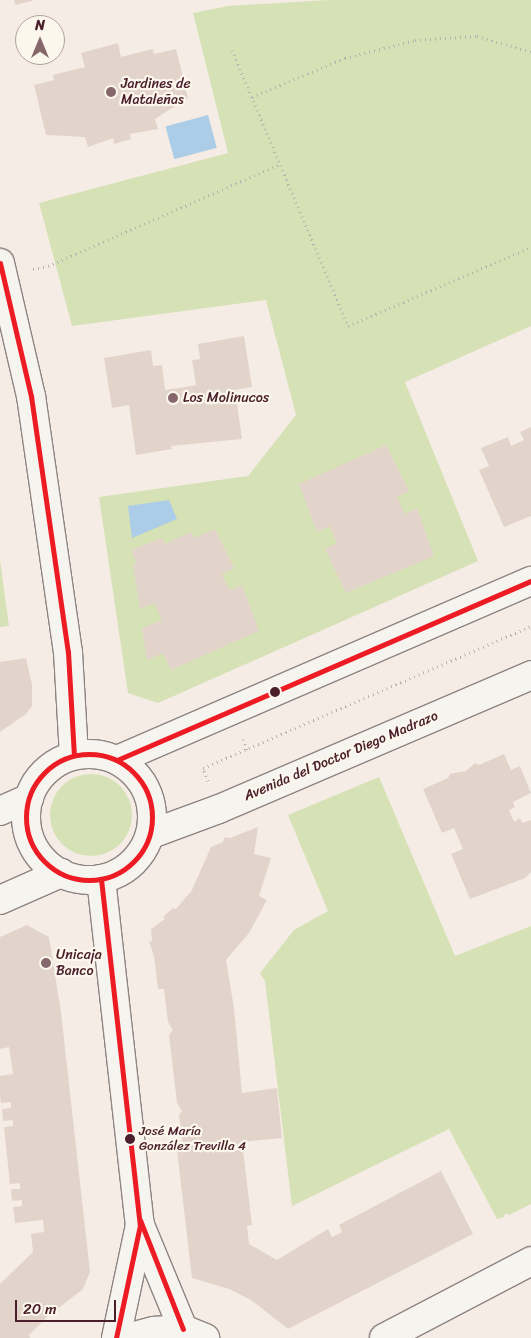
<!DOCTYPE html>
<meta charset="utf-8">
<style>
body{margin:0}
#map{position:relative;width:531px;height:1338px;overflow:hidden;background:#f5ede5;font-family:Sriracha,sans-serif}
div>[style]{position:absolute}
[style*='--x']{left:calc(var(--x)*1px);top:calc(var(--y)*1px);width:calc(var(--w)*1px);rotate:calc(var(--a)*1deg)}
.green>*{inset:0;background:#d6e1b5}
.round{border-radius:50%}
.water>*{inset:0;background:#abcde7;transform-origin:0 0}
.building>*{inset:0;background:#e3d4cb}
.path>*{height:3px;margin-top:-1.5px;transform-origin:0;background:repeating-linear-gradient(90deg,#b8b2af 0 1px,transparent 0 5px)}
.roads{filter:drop-shadow(1px 0 #8f8382) drop-shadow(-1px 0 #8f8382) drop-shadow(0 1px #8f8382) drop-shadow(0 -1px #8f8382)}
.street>*{height:28px;margin:-14px;padding:0 14px;transform-origin:14px;border-radius:14px;background:#f6f4ef}
.secondary>*{height:28px;margin:-14px;padding:0 14px;transform-origin:14px;border-radius:14px;background:#f6f4ef}
.secondary>.ring{margin:-14px;padding:0;box-sizing:content-box;background:none;border:28px solid #f6f4ef;border-radius:50%}
.bus-1>*{height:5px;margin:-2.5px;padding:0 2.5px;transform-origin:2.5px;border-radius:2.5px;background:#ed1c24}
.bus-1>.ring{margin:-2.5px;padding:0;box-sizing:content-box;background:none;border:5px solid #ed1c24;border-radius:50%}
.dots>*{width:14px;height:14px;translate:-50% -50%;box-sizing:border-box;border:2px solid #fbf7ec;border-radius:50%}
span{translate:-50% -50%;white-space:nowrap;text-align:center;line-height:1.15;-webkit-text-stroke:4.5px #fbf7ec;paint-order:stroke}
.bus-label{font-size:13px;color:#4a1f2b}
.left{translate:0 -50%;text-align:left}
.poi-label{font-size:14px;color:#4a1f2b}
.street-label{font-size:14px;color:#4a1f2b}
.north{position:absolute;left:15px;top:15px;width:50px;height:50px;box-sizing:border-box;background:#fbf7ec;border:1px solid #b4a19f;border-radius:50%;rotate:0deg;font-size:14px;font-weight:700;line-height:20px;text-align:center;color:#4a1f2b}
.north::after{content:'';display:block;margin:auto;width:18px;height:22px;background:#86676c;clip-path:polygon(50% 0,100% 100%,50% 72%,0 100%)}
.scale{position:absolute;left:15px;top:1300px;width:101px;height:22px;box-sizing:border-box;border:2px solid #4a1f2b;border-top:0;padding-left:6px;font-size:15px;line-height:18px;white-space:nowrap;color:#4a1f2b;-webkit-text-stroke:4px #fbf7ec;paint-order:stroke}
</style>
<div id="map">
<div class="green">
<i style="clip-path:polygon(328px 0,531px 0,531px 326px,405px 382px,478px 561px,158px 703px,128px 693px,99px 497px,248px 476px,296px 415px,266px 300px,72px 326px,39px 203px,228px 153px,193px 13px,228px 6px)"></i>
<i style="clip-path:polygon(0 560px,9px 626px,0 627px)"></i>
<i class="round" style="left:50px;top:774px;width:82px;height:82px"></i>
<i style="clip-path:polygon(379px 777px,455px 956px,531px 926px,531px 1204px,509px 1215px,505px 1213px,504px 1217px,497px 1219px,449px 1129px,292px 1206px,265px 981px,260px 973px,294px 930px,328px 911px,288px 815px)"></i>
</div>
<div class="water">
<i style="left:208px;top:115px;width:34px;height:44px;rotate:75deg"></i>
<i style="clip-path:polygon(169px 500px,177px 519px,132px 538px,128px 506px)"></i>
</div>
<div class="building">
<i style="clip-path:polygon(14px 0,32px 0,32px 1px,15px 5px)"></i>
<i style="clip-path:polygon(118px 43px,121px 57px,153px 49px,154px 54px,176px 49px,188px 98px,155px 119px,158px 129px,130px 134px,131px 139px,114px 144px,113px 138px,88px 147px,85px 137px,46px 135px,34px 85px,54px 80px,53px 75px,85px 67px,81px 53px)"></i>
<i style="clip-path:polygon(244px 336px,252px 387px,235px 390px,242px 439px,171px 446px,172px 449px,136px 455px,129px 405px,112px 408px,104px 358px,151px 350px,153px 366px,162px 365px,165px 390px,192px 386px,196px 385px,192px 360px,200px 359px,198px 344px)"></i>
<i style="clip-path:polygon(531px 427px,531px 516px,504px 527px,479px 470px,489px 466px,481px 448px,508px 437px,511px 446px,524px 440px,520px 432px)"></i>
<i style="clip-path:polygon(386px 445px,409px 491px,397px 497px,405px 514px,417px 508px,434px 556px,346px 593px,325px 549px,337px 543px,333px 534px,330px 526px,317px 532px,299px 484px)"></i>
<i style="clip-path:polygon(215px 529px,234px 568px,222px 574px,229px 590px,242px 585px,259px 631px,171px 670px,163px 653px,147px 660px,142px 628px,162px 620px,154px 603px,140px 609px,133px 565px,137px 563px,131px 550px,162px 538px,165px 544px,191px 532px,194px 538px)"></i>
<i style="clip-path:polygon(26px 658px,32px 684px,32px 706px,26px 714px,0 732px,0 662px)"></i>
<i style="clip-path:polygon(504px 754px,511px 770px,520px 766px,531px 793px,513px 802px,515px 807px,509px 810px,514px 822px,520px 818px,522px 823px,531px 820px,531px 872px,525px 878px,470px 899px,451px 854px,463px 849px,454px 828px,442px 833px,423px 789px,448px 778px,450px 774px,466px 771px,475px 763px,479px 765px)"></i>
<i style="clip-path:polygon(258px 827px,254px 854px,271px 858px,259px 896px,267px 900px,249px 933px,226px 960px,234px 1008px,242px 1093px,277px 1088px,282px 1138px,242px 1142px,252px 1225px,247px 1226px,249px 1244px,277px 1260px,328px 1229px,332px 1237px,342px 1232px,339px 1225px,441px 1171px,473px 1234px,288px 1329px,251px 1300px,229px 1289px,192px 1278px,177px 1150px,183px 1149px,179px 1115px,182px 1111px,177px 1103px,169px 1035px,173px 1030px,168px 1022px,164px 989px,158px 989px,154px 956px,149px 942px,152px 941px,151px 929px,165px 919px,163px 917px,173px 908px,176px 909px,192px 890px,211px 847px,223px 842px,224px 837px,230px 838px)"></i>
<i style="clip-path:polygon(27px 925px,49px 937px,61px 1012px,90px 1272px,83px 1289px,47px 1317px,29px 1335px,30px 1338px,0 1338px,0 1284px,33px 1252px,31px 1234px,44px 1232px,43px 1220px,15px 1223px,13px 1207px,22px 1206px,22px 1200px,12px 1201px,11px 1189px,20px 1189px,20px 1183px,10px 1184px,4px 1127px,13px 1126px,13px 1120px,3px 1121px,2px 1109px,11px 1108px,11px 1102px,1px 1103px,0 1095px,0 1076px,13px 1074px,9px 1047px,0 1049px,0 937px)"></i>
</div>
<div class="path">
<i style="--x:232;--y:50;--w:299;--a:67.2"></i>
<i style="--x:348;--y:326;--w:199;--a:-23.3"></i>
<i style="--x:252;--y:97;--w:101;--a:-22.8"></i>
<i style="--x:345;--y:58;--w:72;--a:-14.4"></i>
<i style="--x:415;--y:40;--w:62;--a:-3.7"></i>
<i style="--x:477;--y:36;--w:56;--a:16.5"></i>
<i style="--x:33;--y:269;--w:15;--a:-11"></i>
<i style="--x:48;--y:266;--w:253;--a:-23.7"></i>
<i style="--x:243;--y:739;--w:12;--a:70"></i>
<i style="--x:208;--y:781;--w:14;--a:-111"></i>
<i style="--x:203;--y:768;--w:357;--a:-23.4"></i>
</div>
<div class="roads">
<div class="street">
<i style="--x:0;--y:263;--w:137;--a:76.9"></i>
<i style="--x:31;--y:396;--w:259;--a:81.8"></i>
<i style="--x:68;--y:652;--w:103;--a:86.7"></i>
<i style="--x:101;--y:879;--w:348;--a:83.6"></i>
<i style="--x:140;--y:1225;--w:113;--a:67.5"></i>
<i style="--x:116;--y:1338;--w:116;--a:-78"></i>
<i style="--x:127;--y:1338;--w:28;--a:-15"></i>
<i style="--x:154;--y:1331;--w:29;--a:-4"></i>
<i style="--x:183;--y:1329;--w:24;--a:22"></i>
<i style="--x:384;--y:1338;--w:166;--a:-27.6"></i>
</div>
<div class="secondary">
<i class="ring" style="left:26px;top:754px;width:98px;height:98px"></i>
<i style="--x:117;--y:760;--w:451;--a:-23.4"></i>
<i style="--x:0;--y:811;--w:32;--a:-24"></i>
<i style="--x:151;--y:834;--w:72;--a:-20.2"></i>
<i style="--x:219;--y:809;--w:340;--a:-23.2"></i>
<i style="--x:0;--y:900;--w:67;--a:-23.9"></i>
</div>
</div>
<div class="bus-1">
<i style="--x:0;--y:263;--w:137;--a:76.9"></i>
<i style="--x:31;--y:396;--w:259;--a:81.8"></i>
<i style="--x:68;--y:652;--w:103;--a:86.7"></i>
<i class="ring" style="left:26px;top:754px;width:121px;height:121px"></i>
<i style="--x:117;--y:760;--w:451;--a:-23.4"></i>
<i style="--x:101;--y:879;--w:348;--a:83.6"></i>
<i style="--x:140;--y:1225;--w:116;--a:102"></i>
<i style="--x:140;--y:1220;--w:117;--a:68.5"></i>
</div>
<div class="dots">
<i style="left:111px;top:92px;background:#86676c"></i>
<i style="left:173px;top:398px;background:#86676c"></i>
<i style="left:275px;top:692px;background:#4a1f2b"></i>
<i style="left:46px;top:963px;background:#86676c"></i>
<i style="left:130px;top:1139px;background:#4a1f2b"></i>
</div>
<div class="bus-label">
<span class="left" style="left:139px;top:1139px">José María<br>González Trevilla 4</span>
</div>
<div class="poi-label">
<span class="left" style="left:121px;top:92px">Jardines de<br>Mataleñas</span>
<span class="left" style="left:183px;top:398px">Los Molinucos</span>
<span class="left" style="left:56px;top:963px">Unicaja<br>Banco</span>
</div>
<div class="street-label">
<span style="left:341px;top:756px;rotate:-23deg">Avenida del Doctor Diego Madrazo</span>
</div>
<div class="north">N</div>
<div class="scale">20 m</div>
</div>
